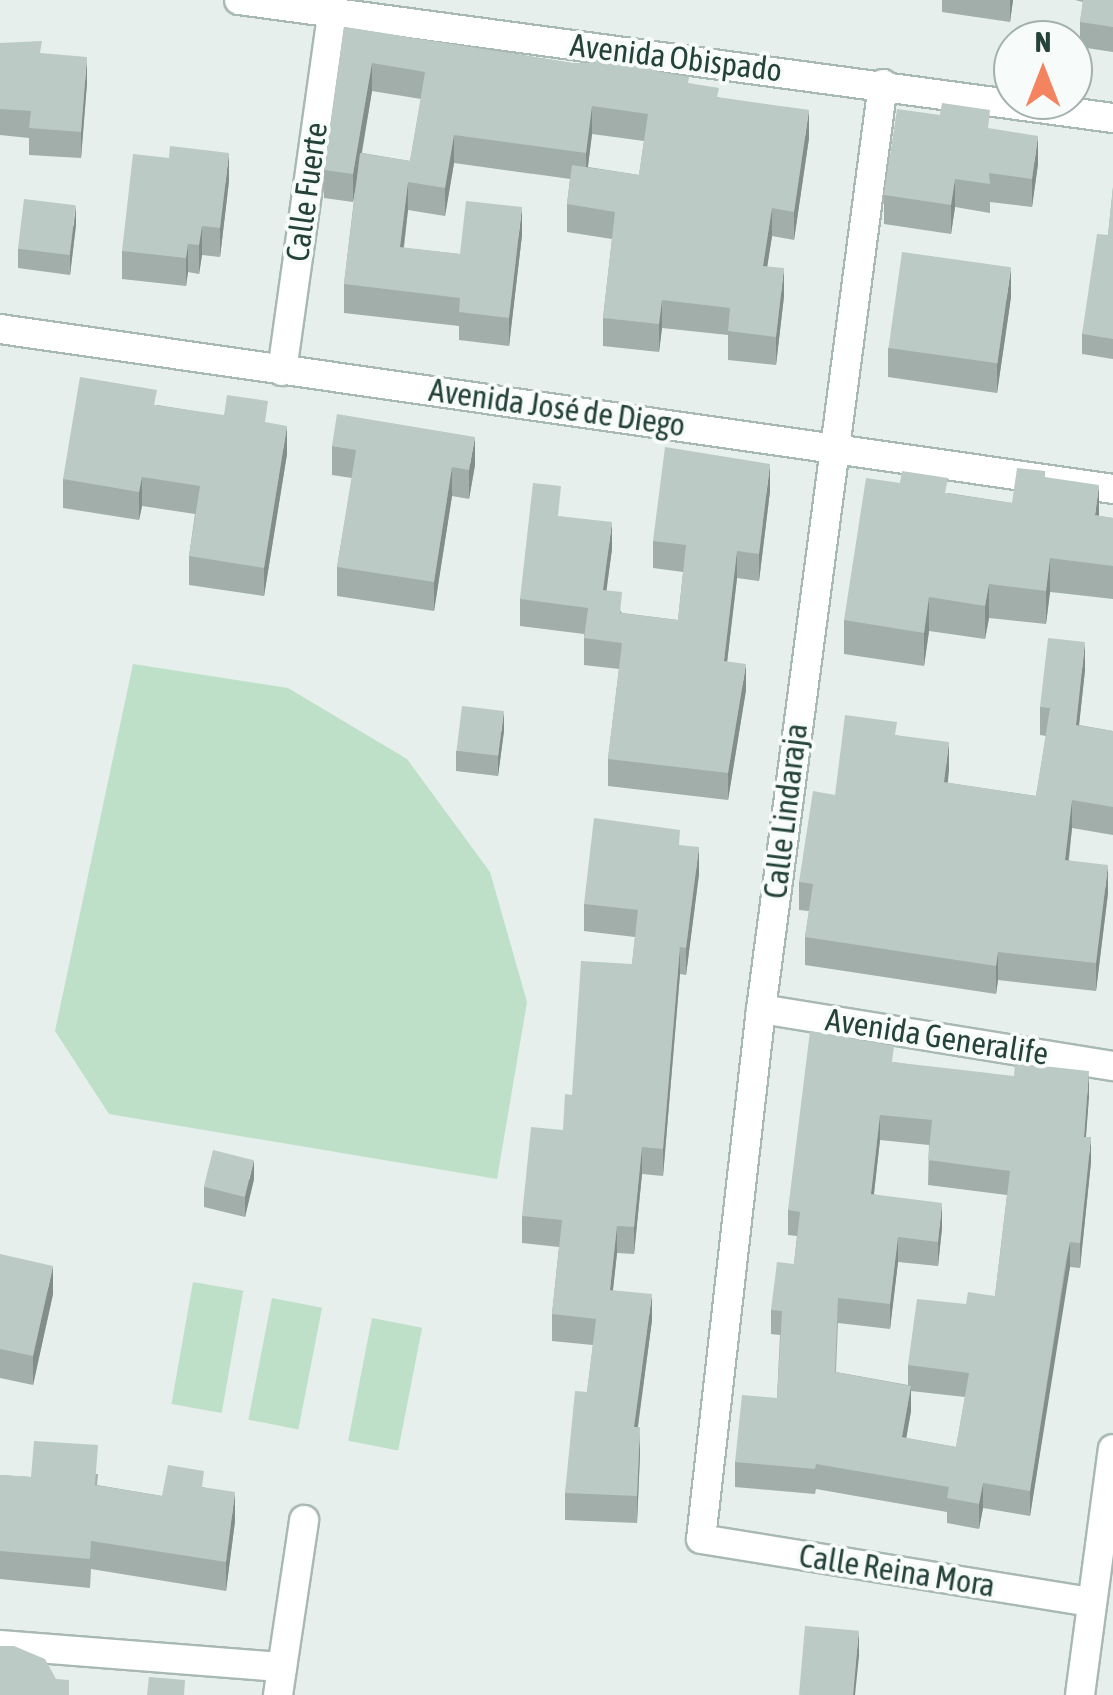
<!DOCTYPE html>
<meta charset="utf-8">
<style>
body{margin:0}
#map{position:relative;width:1113px;height:1695px;overflow:hidden;background:#e6efeb;font-family:"Asap Condensed",sans-serif}
div>[style]{position:absolute}
[style*='--x']{left:calc(var(--x)*1px);top:calc(var(--y)*1px);width:calc(var(--w)*1px);rotate:calc(var(--a)*1deg)}
.green>*{inset:0;background:#bfe0c8;transform-origin:0 0}
.roads{filter:drop-shadow(2px 0 #a8b8b2) drop-shadow(-2px 0 #a8b8b2) drop-shadow(0 2px #a8b8b2) drop-shadow(0 -2px #a8b8b2)}
.minor>*{height:28px;margin:-14px;padding:0 14px;transform-origin:14px;border-radius:14px;background:#fff}
.wall>*{inset:0;background:#a1aea9}
.shaded-wall>*{inset:0;background:#838d89}
.building>*{inset:0;background:#bbcac4;transform-origin:0 0}
span{translate:-50% -50%;white-space:nowrap;text-align:center;line-height:1.15;-webkit-text-stroke:8px #f7fbf9;paint-order:stroke}
.street-label{font-size:32px;color:#24423a}
.north{position:absolute;left:993px;top:20px;width:100px;height:100px;box-sizing:border-box;background:#f7fbf9;border:2px solid #a3b1ad;border-radius:50%;rotate:0deg;font-size:28px;font-weight:700;line-height:40px;text-align:center;color:#24423a}
.north::after{content:'';display:block;margin:auto;width:35px;height:45px;background:#f4845f;clip-path:polygon(50% 0,100% 100%,50% 72%,0 100%)}
</style>
<div id="map">
<div class="green">
<i style="clip-path:polygon(133px 664px,288px 688px,407px 759px,490px 872px,527px 1002px,497px 1179px,109px 1114px,55px 1031px)"></i>
<i style="left:193px;top:1282px;width:51px;height:124px;rotate:10deg"></i>
<i style="left:272px;top:1298px;width:51px;height:124px;rotate:11deg"></i>
<i style="left:372px;top:1318px;width:51px;height:125px;rotate:11deg"></i>
</div>
<div class="roads">
<div class="minor">
<i style="--x:239;--y:0;--w:882;--a:7.69"></i>
<i style="--x:883;--y:84;--w:933;--a:97.51"></i>
<i style="--x:761;--y:1009;--w:533;--a:96.46"></i>
<i style="--x:701;--y:1539;--w:396;--a:9.2"></i>
<i style="--x:0;--y:329;--w:1124;--a:8.18"></i>
<i style="--x:282;--y:371;--w:361;--a:-82"></i>
<i style="--x:761;--y:1009;--w:357;--a:9.2"></i>
<i style="--x:0;--y:1645;--w:283;--a:4.5"></i>
<i style="--x:278;--y:1695;--w:177;--a:-81.5"></i>
<i style="--x:1080;--y:1695;--w:248;--a:-82.4"></i>
</div>
</div>
<div class="wall">
<i style="clip-path:polygon(942px 0,1013px 0,1010px 22px,942px 12px)"></i>
<i style="clip-path:polygon(1075px 0,1113px 0,1113px 52px,1080px 47px,1080px 22px,1083px 2px)"></i>
<i style="clip-path:polygon(evenodd,344px 27px,572px 63px,657px 72px,689px 84px,809px 138px,794px 240px,772px 236px,767px 266px,784px 296px,776px 365px,728px 360px,728px 335px,662px 328px,659px 352px,603px 346px,603px 318px,612px 239px,567px 232px,567px 204px,570px 179px,454px 163px,445px 216px,408px 210px,404px 248px,460px 254px,522px 235px,509px 346px,459px 340px,459px 326px,344px 313px,344px 284px,356px 183px,353px 202px,324px 198px,324px 170px,344px 27px,372px 91px,421px 99px,410px 161px,362px 153px,372px 91px,344px 27px,592px 134px,644px 141px,639px 175px,588px 167px,592px 134px)"></i>
<i style="clip-path:polygon(0 43px,42px 54px,87px 83px,81px 158px,29px 155px,29px 138px,0 135px)"></i>
<i style="clip-path:polygon(990px 129px,1038px 164px,1032px 207px,990px 202px,990px 213px,955px 207px,951px 234px,884px 224px,884px 195px)"></i>
<i style="clip-path:polygon(229px 181px,220px 257px,202px 255px,199px 274px,188px 272px,186px 286px,122px 279px,122px 251px)"></i>
<i style="clip-path:polygon(1113px 187px,1113px 359px,1082px 354px,1082px 334px,1108px 235px)"></i>
<i style="clip-path:polygon(76px 225px,70px 275px,18px 268px,18px 249px)"></i>
<i style="clip-path:polygon(1011px 297px,997px 393px,888px 377px,888px 348px)"></i>
<i style="clip-path:polygon(157px 405px,268px 423px,287px 454px,264px 596px,189px 585px,189px 556px,195px 514px,142px 506px,139px 520px,63px 508px,63px 479px)"></i>
<i style="clip-path:polygon(332px 446px,475px 465px,469px 499px,452px 496px,434px 611px,337px 596px,337px 567px,352px 478px,332px 475px)"></i>
<i style="clip-path:polygon(1045px 477px,1099px 516px,1113px 518px,1113px 599px,1050px 592px,1046px 624px,989px 618px,985px 639px,929px 631px,924px 666px,844px 654px,844px 620px,948px 493px,1012px 503px)"></i>
<i style="clip-path:polygon(770px 491px,759px 581px,737px 578px,727px 662px,746px 690px,728px 800px,608px 786px,608px 759px,619px 669px,584px 665px,584px 634px,520px 626px,520px 599px,561px 516px,612px 549px,606px 590px,622px 613px,678px 620px,683px 572px,653px 568px,653px 541px)"></i>
<i style="clip-path:polygon(1085px 670px,1079px 725px,1113px 731px,1113px 835px,1072px 828px,1069px 860px,1108px 893px,1096px 991px,998px 980px,996px 994px,805px 965px,805px 937px,809px 911px,799px 910px,799px 882px,835px 795px,897px 735px,949px 769px,948px 783px,1036px 796px,1046px 736px,1040px 735px,1040px 707px)"></i>
<i style="clip-path:polygon(504px 731px,498px 776px,456px 771px,456px 751px)"></i>
<i style="clip-path:polygon(680px 845px,699px 874px,686px 975px,680px 974px,663px 1176px,642px 1174px,634px 1254px,617px 1253px,613px 1290px,652px 1320px,638px 1427px,640px 1454px,637px 1523px,565px 1520px,565px 1493px,587px 1392px,593px 1345px,552px 1341px,552px 1314px,559px 1247px,522px 1243px,522px 1216px,563px 1130px,572px 1095px,632px 964px,635px 937px,584px 931px,584px 904px)"></i>
<i style="clip-path:polygon(evenodd,894px 1062px,1089px 1096px,1086px 1137px,1091px 1162px,1080px 1268px,1070px 1267px,1066px 1285px,1030px 1516px,983px 1508px,979px 1529px,947px 1523px,947px 1512px,816px 1489px,815px 1494px,735px 1487px,735px 1462px,777px 1398px,780px 1335px,771px 1334px,771px 1310px,794px 1264px,797px 1236px,788px 1235px,788px 1210px,894px 1062px,880px 1140px,929px 1145px,928px 1185px,1007px 1195px,995px 1296px,966px 1304px,908px 1365px,908px 1385px,836px 1372px,838px 1323px,890px 1329px,898px 1262px,938px 1266px,942px 1228px,874px 1194px,880px 1140px,894px 1062px,911px 1391px,965px 1397px,956px 1447px,906px 1438px,911px 1411px,911px 1391px)"></i>
<i style="clip-path:polygon(254px 1179px,245px 1217px,204px 1207px,204px 1187px)"></i>
<i style="clip-path:polygon(0 1254px,53px 1294px,33px 1385px,0 1378px)"></i>
<i style="clip-path:polygon(98px 1474px,97px 1485px,162px 1496px,204px 1487px,235px 1521px,226px 1591px,91px 1569px,90px 1588px,0 1579px,0 1475px,31px 1477px)"></i>
</div>
<div class="shaded-wall">
<i style="clip-path:polygon(1010px 0,1013px 0,1010px 22px)"></i>
<i style="clip-path:polygon(87px 57px,87px 83px,81px 158px,81px 132px)"></i>
<i style="clip-path:polygon(372px 63px,372px 91px,353px 202px,353px 174px)"></i>
<i style="clip-path:polygon(592px 106px,592px 134px,586px 181px,586px 153px)"></i>
<i style="clip-path:polygon(809px 110px,809px 138px,794px 240px,794px 212px)"></i>
<i style="clip-path:polygon(454px 135px,454px 163px,445px 216px,445px 188px)"></i>
<i style="clip-path:polygon(1038px 136px,1038px 164px,1032px 207px,1032px 179px)"></i>
<i style="clip-path:polygon(229px 153px,229px 181px,220px 257px,220px 228px)"></i>
<i style="clip-path:polygon(955px 179px,955px 207px,951px 234px,951px 205px)"></i>
<i style="clip-path:polygon(408px 182px,408px 210px,400px 275px,400px 247px)"></i>
<i style="clip-path:polygon(76px 205px,76px 225px,70px 275px,70px 255px)"></i>
<i style="clip-path:polygon(522px 207px,522px 235px,509px 346px,509px 318px)"></i>
<i style="clip-path:polygon(772px 208px,772px 236px,763px 294px,763px 266px)"></i>
<i style="clip-path:polygon(202px 226px,202px 255px,199px 274px,199px 245px)"></i>
<i style="clip-path:polygon(188px 244px,188px 272px,186px 286px,186px 258px)"></i>
<i style="clip-path:polygon(784px 268px,784px 296px,776px 365px,776px 337px)"></i>
<i style="clip-path:polygon(1011px 268px,1011px 297px,997px 393px,997px 365px)"></i>
<i style="clip-path:polygon(662px 300px,662px 328px,659px 352px,659px 324px)"></i>
<i style="clip-path:polygon(287px 426px,287px 454px,264px 596px,264px 568px)"></i>
<i style="clip-path:polygon(475px 437px,475px 465px,469px 499px,469px 470px)"></i>
<i style="clip-path:polygon(770px 464px,770px 491px,759px 581px,759px 554px)"></i>
<i style="clip-path:polygon(452px 467px,452px 496px,434px 611px,434px 582px)"></i>
<i style="clip-path:polygon(142px 477px,142px 506px,139px 520px,139px 492px)"></i>
<i style="clip-path:polygon(1099px 485px,1099px 518px,1095px 515px)"></i>
<i style="clip-path:polygon(612px 522px,612px 549px,603px 617px,603px 590px)"></i>
<i style="clip-path:polygon(737px 551px,737px 578px,724px 688px,724px 661px)"></i>
<i style="clip-path:polygon(1050px 558px,1050px 592px,1046px 624px,1046px 591px)"></i>
<i style="clip-path:polygon(989px 584px,989px 618px,985px 639px,985px 606px)"></i>
<i style="clip-path:polygon(929px 597px,929px 631px,924px 666px,924px 633px)"></i>
<i style="clip-path:polygon(1085px 642px,1085px 670px,1076px 753px,1076px 725px)"></i>
<i style="clip-path:polygon(746px 664px,746px 690px,728px 800px,728px 773px)"></i>
<i style="clip-path:polygon(504px 711px,504px 731px,498px 776px,498px 757px)"></i>
<i style="clip-path:polygon(949px 742px,949px 769px,944px 810px,944px 782px)"></i>
<i style="clip-path:polygon(1072px 800px,1072px 828px,1065px 888px,1065px 860px)"></i>
<i style="clip-path:polygon(699px 847px,699px 874px,686px 975px,686px 948px)"></i>
<i style="clip-path:polygon(1108px 865px,1108px 893px,1096px 991px,1096px 963px)"></i>
<i style="clip-path:polygon(680px 947px,680px 974px,663px 1176px,663px 1149px)"></i>
<i style="clip-path:polygon(998px 952px,998px 980px,996px 994px,996px 966px)"></i>
<i style="clip-path:polygon(1089px 1071px,1089px 1096px,1084px 1161px,1084px 1137px)"></i>
<i style="clip-path:polygon(880px 1115px,880px 1140px,871px 1219px,871px 1194px)"></i>
<i style="clip-path:polygon(1091px 1137px,1091px 1162px,1080px 1268px,1080px 1243px)"></i>
<i style="clip-path:polygon(642px 1147px,642px 1174px,634px 1254px,634px 1227px)"></i>
<i style="clip-path:polygon(254px 1160px,254px 1179px,245px 1217px,245px 1197px)"></i>
<i style="clip-path:polygon(942px 1203px,942px 1228px,938px 1266px,938px 1242px)"></i>
<i style="clip-path:polygon(617px 1226px,617px 1253px,610px 1316px,610px 1290px)"></i>
<i style="clip-path:polygon(898px 1237px,898px 1262px,890px 1329px,890px 1304px)"></i>
<i style="clip-path:polygon(1070px 1242px,1070px 1267px,1030px 1516px,1030px 1491px)"></i>
<i style="clip-path:polygon(53px 1266px,53px 1294px,33px 1385px,33px 1356px)"></i>
<i style="clip-path:polygon(652px 1294px,652px 1320px,634px 1454px,634px 1427px)"></i>
<i style="clip-path:polygon(911px 1386px,911px 1411px,902px 1462px,902px 1437px)"></i>
<i style="clip-path:polygon(640px 1427px,640px 1454px,637px 1523px,637px 1496px)"></i>
<i style="clip-path:polygon(983px 1483px,983px 1508px,979px 1529px,979px 1504px)"></i>
<i style="clip-path:polygon(235px 1492px,235px 1521px,226px 1591px,226px 1562px)"></i>
<i style="clip-path:polygon(859px 1631px,859px 1656px,855px 1695px,852px 1695px)"></i>
</div>
<div class="building">
<i style="clip-path:polygon(1083px 0,1113px 0,1113px 27px,1080px 22px)"></i>
<i style="clip-path:polygon(344px 27px,572px 63px,595px 63px,597px 56px,657px 65px,655px 71px,689px 77px,688px 83px,719px 88px,717px 97px,809px 110px,794px 212px,772px 208px,763px 266px,784px 268px,776px 337px,728px 331px,730px 308px,662px 300px,659px 324px,603px 318px,615px 212px,567px 204px,572px 165px,639px 175px,648px 114px,592px 106px,586px 153px,454px 135px,445px 188px,408px 182px,400px 247px,460px 254px,466px 201px,522px 207px,509px 318px,459px 312px,460px 298px,344px 284px,360px 153px,410px 161px,425px 72px,372px 63px,353px 174px,324px 170px)"></i>
<i style="clip-path:polygon(42px 41px,40px 53px,87px 57px,81px 132px,29px 128px,31px 111px,0 109px,0 43px)"></i>
<i style="clip-path:polygon(942px 103px,990px 110px,988px 128px,1038px 136px,1032px 179px,989px 173px,990px 184px,955px 179px,951px 205px,884px 195px,897px 109px,940px 115px)"></i>
<i style="clip-path:polygon(170px 146px,229px 153px,220px 228px,202px 226px,199px 245px,188px 244px,186px 258px,122px 251px,133px 154px,169px 158px)"></i>
<i style="clip-path:polygon(1113px 187px,1113px 339px,1082px 334px,1097px 234px,1108px 235px)"></i>
<i style="left:24px;top:199px;width:52px;height:50px;rotate:7deg"></i>
<i style="left:902px;top:252px;width:110px;height:97px;rotate:8deg"></i>
<i style="clip-path:polygon(80px 377px,157px 390px,154px 405px,224px 415px,227px 395px,268px 401px,265px 422px,287px 426px,264px 568px,189px 556px,200px 486px,142px 477px,139px 492px,63px 479px)"></i>
<i style="clip-path:polygon(337px 414px,475px 437px,469px 470px,452px 467px,434px 582px,337px 567px,356px 450px,332px 446px)"></i>
<i style="clip-path:polygon(665px 447px,770px 464px,759px 554px,737px 551px,724px 661px,746px 664px,728px 773px,608px 759px,622px 643px,584px 638px,588px 608px,520px 599px,533px 483px,561px 486px,558px 516px,612px 522px,603px 590px,622px 592px,620px 613px,678px 620px,686px 545px,653px 541px)"></i>
<i style="clip-path:polygon(1017px 468px,1045px 471px,1045px 477px,1099px 485px,1095px 515px,1113px 518px,1113px 566px,1050px 558px,1046px 591px,989px 584px,985px 606px,929px 597px,924px 633px,844px 620px,866px 478px,900px 483px,902px 471px,948px 478px,945px 493px,1012px 503px)"></i>
<i style="clip-path:polygon(1048px 638px,1085px 642px,1076px 725px,1113px 731px,1113px 807px,1072px 800px,1065px 860px,1108px 865px,1096px 963px,998px 952px,996px 966px,805px 937px,813px 884px,799px 882px,813px 791px,835px 795px,845px 715px,897px 722px,895px 735px,949px 742px,944px 782px,1036px 796px,1050px 708px,1040px 707px)"></i>
<i style="left:462px;top:706px;width:42px;height:45px;rotate:7deg"></i>
<i style="clip-path:polygon(594px 818px,680px 830px,679px 845px,699px 847px,686px 948px,680px 947px,663px 1149px,642px 1147px,634px 1227px,617px 1226px,610px 1290px,652px 1294px,634px 1427px,640px 1427px,637px 1496px,565px 1493px,575px 1391px,587px 1392px,596px 1319px,552px 1314px,562px 1220px,522px 1216px,531px 1127px,563px 1130px,565px 1094px,572px 1095px,581px 961px,632px 964px,638px 910px,584px 904px)"></i>
<i style="clip-path:polygon(evenodd,810px 1031px,894px 1046px,892px 1062px,1014px 1076px,1015px 1063px,1089px 1071px,1084px 1137px,1091px 1137px,1080px 1243px,1070px 1242px,1066px 1260px,1030px 1491px,983px 1483px,979px 1504px,947px 1498px,949px 1487px,816px 1464px,815px 1469px,735px 1462px,742px 1395px,777px 1398px,782px 1311px,771px 1310px,777px 1262px,794px 1264px,800px 1212px,788px 1210px,810px 1031px,880px 1115px,932px 1120px,928px 1160px,1010px 1171px,995px 1296px,968px 1292px,966px 1304px,917px 1299px,908px 1365px,969px 1373px,956px 1447px,902px 1437px,911px 1386px,835px 1372px,838px 1298px,890px 1304px,898px 1237px,938px 1242px,942px 1203px,871px 1194px,880px 1115px)"></i>
<i style="left:213px;top:1150px;width:42px;height:38px;rotate:14deg"></i>
<i style="clip-path:polygon(0 1254px,53px 1266px,33px 1356px,0 1349px)"></i>
<i style="clip-path:polygon(34px 1441px,98px 1445px,95px 1485px,162px 1496px,168px 1465px,204px 1471px,202px 1487px,235px 1492px,226px 1562px,91px 1541px,90px 1559px,0 1551px,0 1475px,31px 1477px)"></i>
<i style="left:805px;top:1626px;width:54px;height:69px;rotate:5deg"></i>
<i style="clip-path:polygon(0 1646px,14px 1646px,45px 1659px,56px 1679px,69px 1680px,69px 1695px,0 1695px)"></i>
<i style="clip-path:polygon(149px 1677px,185px 1680px,184px 1695px,147px 1695px)"></i>
</div>
<div class="street-label">
<span style="left:676px;top:58px;rotate:7deg">Avenida Obispado</span>
<span style="left:307px;top:192px;rotate:-82deg">Calle Fuerte</span>
<span style="left:557px;top:408px;rotate:8deg">Avenida José de Diego</span>
<span style="left:786px;top:811px;rotate:-83deg">Calle Lindaraja</span>
<span style="left:937px;top:1037px;rotate:9deg">Avenida Generalife</span>
<span style="left:897px;top:1571px;rotate:9deg">Calle Reina Mora</span>
</div>
<div class="north">N</div>
</div>
